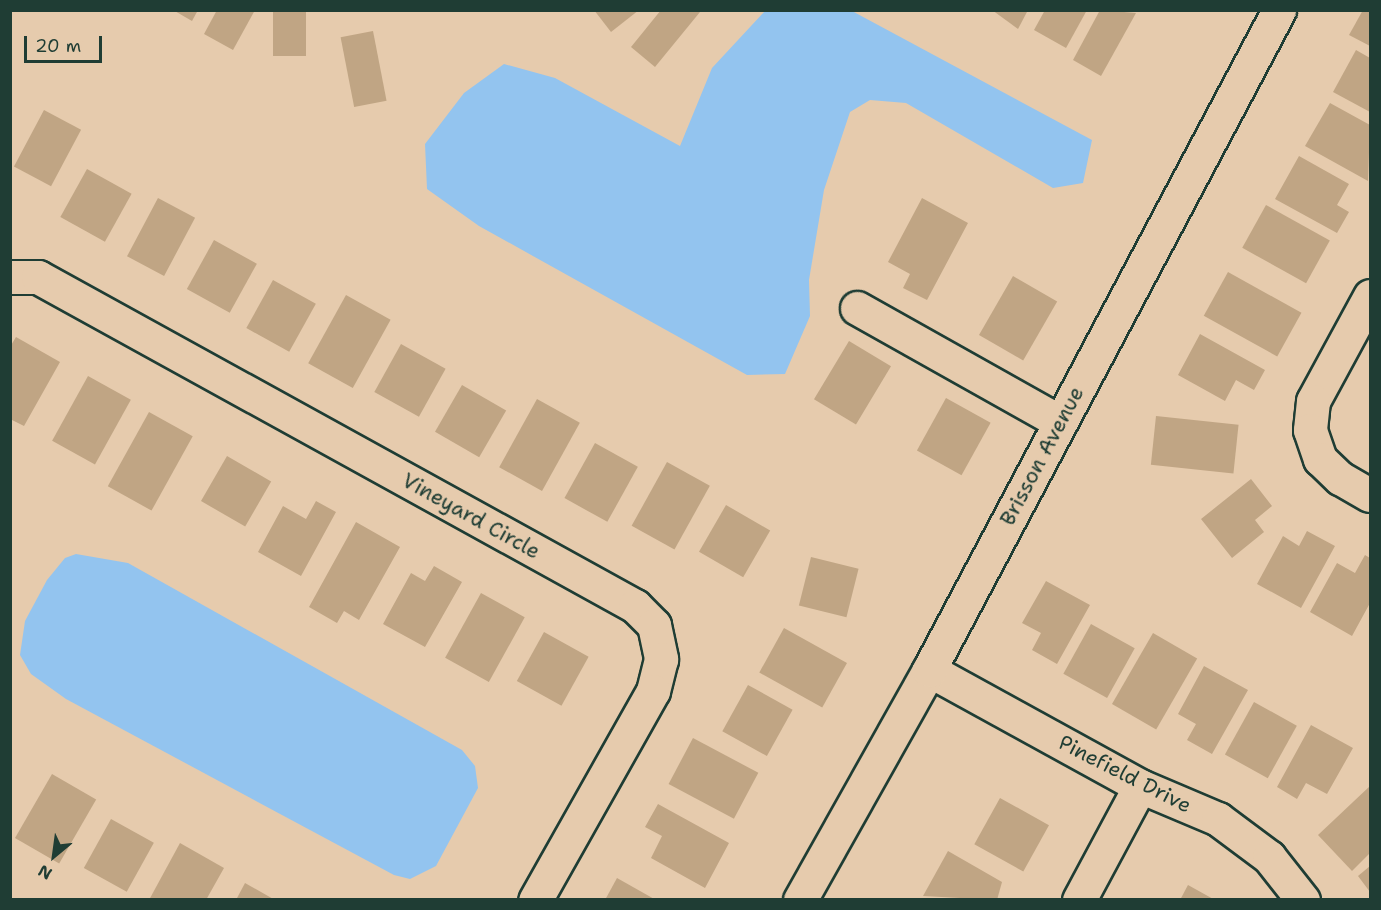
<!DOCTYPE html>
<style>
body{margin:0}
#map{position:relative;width:1381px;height:910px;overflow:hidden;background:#e6cbad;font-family:"Shantell Sans",sans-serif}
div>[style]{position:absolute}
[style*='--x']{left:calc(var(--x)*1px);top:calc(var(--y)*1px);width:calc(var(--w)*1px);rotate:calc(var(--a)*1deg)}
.water>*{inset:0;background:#93c4ef}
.building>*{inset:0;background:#c0a584;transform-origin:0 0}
.roads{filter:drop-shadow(2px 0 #1f3d34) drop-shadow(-2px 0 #1f3d34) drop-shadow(0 2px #1f3d34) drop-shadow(0 -2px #1f3d34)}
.minor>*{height:33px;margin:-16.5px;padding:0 16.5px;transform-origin:16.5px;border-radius:16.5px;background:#e6cbad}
span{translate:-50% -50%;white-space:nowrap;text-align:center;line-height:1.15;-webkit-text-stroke:4.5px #e6cbad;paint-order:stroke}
.street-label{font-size:21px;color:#1f3d34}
.frame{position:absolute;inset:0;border:12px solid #1f3d34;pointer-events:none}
.north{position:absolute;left:24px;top:826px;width:60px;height:60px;-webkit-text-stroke:4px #e6cbad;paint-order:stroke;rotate:209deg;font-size:16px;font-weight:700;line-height:24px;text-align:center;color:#1f3d34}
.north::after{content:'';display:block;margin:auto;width:21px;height:27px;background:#1f3d34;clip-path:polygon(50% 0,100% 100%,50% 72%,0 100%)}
.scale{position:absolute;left:24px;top:36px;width:78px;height:27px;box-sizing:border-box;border:3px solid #1f3d34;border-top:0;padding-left:8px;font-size:18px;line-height:21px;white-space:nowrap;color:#1f3d34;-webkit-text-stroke:4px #e6cbad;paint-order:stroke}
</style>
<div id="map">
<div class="water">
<i style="clip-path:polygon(765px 11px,852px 11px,1092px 140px,1083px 183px,1053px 188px,906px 103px,870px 100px,850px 112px,824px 190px,809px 280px,810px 316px,785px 374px,747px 375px,479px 226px,427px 189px,425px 144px,464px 93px,504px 64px,555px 78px,680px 146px,712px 68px)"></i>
<i style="clip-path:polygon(76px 554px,128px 563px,462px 750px,475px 766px,478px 788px,436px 866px,410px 879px,394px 875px,66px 699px,31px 674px,20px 655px,25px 621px,47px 580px,65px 558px)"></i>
</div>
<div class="building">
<i style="clip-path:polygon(173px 10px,198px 10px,192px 21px)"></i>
<i style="clip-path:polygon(217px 10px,255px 10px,233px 50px,204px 34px)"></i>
<i style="left:273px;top:10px;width:33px;height:46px"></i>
<i style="clip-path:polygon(594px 10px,639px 10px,611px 32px)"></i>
<i style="clip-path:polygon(661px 10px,700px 12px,655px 67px,631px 47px)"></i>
<i style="clip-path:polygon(992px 10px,1028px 10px,1018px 29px)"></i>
<i style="clip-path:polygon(1045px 10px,1087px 10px,1066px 48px,1034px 30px)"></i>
<i style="clip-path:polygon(1100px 10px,1136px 13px,1101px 76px,1073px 60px)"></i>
<i style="clip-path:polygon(1363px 10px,1370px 10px,1370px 46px,1349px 35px)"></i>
<i style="left:373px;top:31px;width:71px;height:33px;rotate:79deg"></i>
<i style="clip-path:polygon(1356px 50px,1370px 58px,1370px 112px,1333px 92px)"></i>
<i style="clip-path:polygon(1330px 103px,1370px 125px,1368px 181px,1305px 146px)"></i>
<i style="left:44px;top:110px;width:42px;height:64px;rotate:28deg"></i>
<i style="clip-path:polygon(1299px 156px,1349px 184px,1337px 205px,1349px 212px,1337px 233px,1275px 199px)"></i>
<i style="left:87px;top:169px;width:51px;height:55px;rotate:29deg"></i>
<i style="left:158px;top:198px;width:42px;height:66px;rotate:28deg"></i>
<i style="clip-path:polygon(922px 198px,968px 223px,927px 300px,903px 288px,910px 274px,888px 262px)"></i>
<i style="left:1266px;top:205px;width:73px;height:49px;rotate:29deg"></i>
<i style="left:214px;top:240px;width:49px;height:56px;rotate:29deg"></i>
<i style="left:1228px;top:272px;width:84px;height:50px;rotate:29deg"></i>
<i style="left:1013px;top:276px;width:51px;height:68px;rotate:30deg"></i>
<i style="left:273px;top:280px;width:49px;height:55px;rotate:29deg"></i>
<i style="left:346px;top:295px;width:51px;height:78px;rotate:29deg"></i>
<i style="clip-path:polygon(1200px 334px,1265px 370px,1254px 390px,1236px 380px,1225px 401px,1178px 375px)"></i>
<i style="clip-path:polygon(16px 337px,60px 362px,24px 426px,10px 419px,10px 347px)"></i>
<i style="left:849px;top:341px;width:49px;height:68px;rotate:31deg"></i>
<i style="left:401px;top:344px;width:51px;height:55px;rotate:29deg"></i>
<i style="left:88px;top:376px;width:49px;height:74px;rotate:29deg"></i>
<i style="left:462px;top:385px;width:51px;height:54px;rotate:30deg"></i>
<i style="left:946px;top:398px;width:51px;height:60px;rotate:29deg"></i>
<i style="left:537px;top:399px;width:49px;height:78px;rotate:29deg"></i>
<i style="left:149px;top:412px;width:50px;height:85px;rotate:29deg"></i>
<i style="left:1156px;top:416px;width:83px;height:49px;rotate:6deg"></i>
<i style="left:595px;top:443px;width:49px;height:63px;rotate:29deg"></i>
<i style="left:227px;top:456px;width:51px;height:52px;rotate:30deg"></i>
<i style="left:667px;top:462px;width:49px;height:73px;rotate:29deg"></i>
<i style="clip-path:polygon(1251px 479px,1272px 506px,1255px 520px,1264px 532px,1232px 558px,1201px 519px)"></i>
<i style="clip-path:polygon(316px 501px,336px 512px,301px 576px,258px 552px,283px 506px,306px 519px)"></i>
<i style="left:726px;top:505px;width:51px;height:54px;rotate:30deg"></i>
<i style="clip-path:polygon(356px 522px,400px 547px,359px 620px,344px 611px,337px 623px,309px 607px)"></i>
<i style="clip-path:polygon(1307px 531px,1335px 546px,1301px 608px,1257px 584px,1283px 536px,1299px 546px)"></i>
<i style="clip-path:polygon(1365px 555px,1370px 558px,1370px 603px,1352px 636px,1310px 612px,1337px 563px,1355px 573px)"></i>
<i style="left:811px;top:557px;width:49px;height:50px;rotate:14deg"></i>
<i style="clip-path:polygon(434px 566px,462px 582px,425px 647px,383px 624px,411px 573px,425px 581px)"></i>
<i style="clip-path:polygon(1046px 581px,1090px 605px,1057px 664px,1032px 650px,1041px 633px,1022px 623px)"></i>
<i style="left:481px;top:593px;width:50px;height:74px;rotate:29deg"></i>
<i style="left:1091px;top:624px;width:50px;height:57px;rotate:29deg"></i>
<i style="left:784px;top:628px;width:72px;height:51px;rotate:29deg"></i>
<i style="left:544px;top:632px;width:51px;height:56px;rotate:29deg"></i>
<i style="left:1153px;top:633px;width:51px;height:82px;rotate:30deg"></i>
<i style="clip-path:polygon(1204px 666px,1248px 690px,1212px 754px,1187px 740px,1196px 724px,1178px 714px)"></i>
<i style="left:748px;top:685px;width:51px;height:53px;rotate:29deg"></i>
<i style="left:1254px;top:702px;width:49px;height:60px;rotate:29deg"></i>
<i style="clip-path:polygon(1311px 725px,1353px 748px,1327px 794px,1306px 783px,1297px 799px,1277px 787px)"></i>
<i style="left:693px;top:738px;width:74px;height:52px;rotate:28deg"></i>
<i style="left:52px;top:774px;width:51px;height:74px;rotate:30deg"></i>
<i style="clip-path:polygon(1370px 786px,1370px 853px,1352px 871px,1318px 835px)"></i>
<i style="left:1000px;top:798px;width:56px;height:53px;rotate:29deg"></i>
<i style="clip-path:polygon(658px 804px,729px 843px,705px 888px,651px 858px,662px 836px,645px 827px)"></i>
<i style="left:111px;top:819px;width:49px;height:56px;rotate:29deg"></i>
<i style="clip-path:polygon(180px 843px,224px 868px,206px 900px,149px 900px)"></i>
<i style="clip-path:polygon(948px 851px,1002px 882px,997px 900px,923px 896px)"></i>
<i style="clip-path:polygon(1370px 866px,1370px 892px,1358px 876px)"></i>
<i style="clip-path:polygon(617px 878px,656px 900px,605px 900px)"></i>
<i style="clip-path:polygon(245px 883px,275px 900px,236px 900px)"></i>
<i style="clip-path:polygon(1188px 885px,1215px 900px,1180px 900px)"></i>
</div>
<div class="roads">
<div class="minor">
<i style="--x:10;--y:277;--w:28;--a:0"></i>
<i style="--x:38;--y:277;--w:682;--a:28.86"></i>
<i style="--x:635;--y:606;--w:27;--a:45"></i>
<i style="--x:654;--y:625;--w:35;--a:78"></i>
<i style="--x:661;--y:659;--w:33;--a:104"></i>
<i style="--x:653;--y:691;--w:240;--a:119.4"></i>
<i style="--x:1370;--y:296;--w:119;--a:118.5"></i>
<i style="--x:1313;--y:401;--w:29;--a:96"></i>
<i style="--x:1310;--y:430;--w:31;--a:71"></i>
<i style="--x:1320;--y:459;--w:28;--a:44"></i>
<i style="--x:1340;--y:478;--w:34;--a:30"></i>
<i style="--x:857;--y:308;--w:233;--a:29.3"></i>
<i style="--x:929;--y:670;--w:241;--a:28.8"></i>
<i style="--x:1140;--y:786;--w:85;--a:22.9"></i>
<i style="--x:1218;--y:819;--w:64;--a:36.7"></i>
<i style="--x:1269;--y:857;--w:55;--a:51.7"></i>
<i style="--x:800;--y:900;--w:264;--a:-60.7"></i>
<i style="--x:929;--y:670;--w:747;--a:-62.06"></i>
<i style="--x:1079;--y:900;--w:129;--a:-61.8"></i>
</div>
</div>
<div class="street-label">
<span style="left:1042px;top:456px;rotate:-62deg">Brisson Avenue</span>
<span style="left:471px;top:516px;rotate:29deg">Vineyard Circle</span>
<span style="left:1125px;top:774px;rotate:27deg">Pinefield Drive</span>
</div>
<div class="frame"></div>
<div class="north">N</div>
<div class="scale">20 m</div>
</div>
